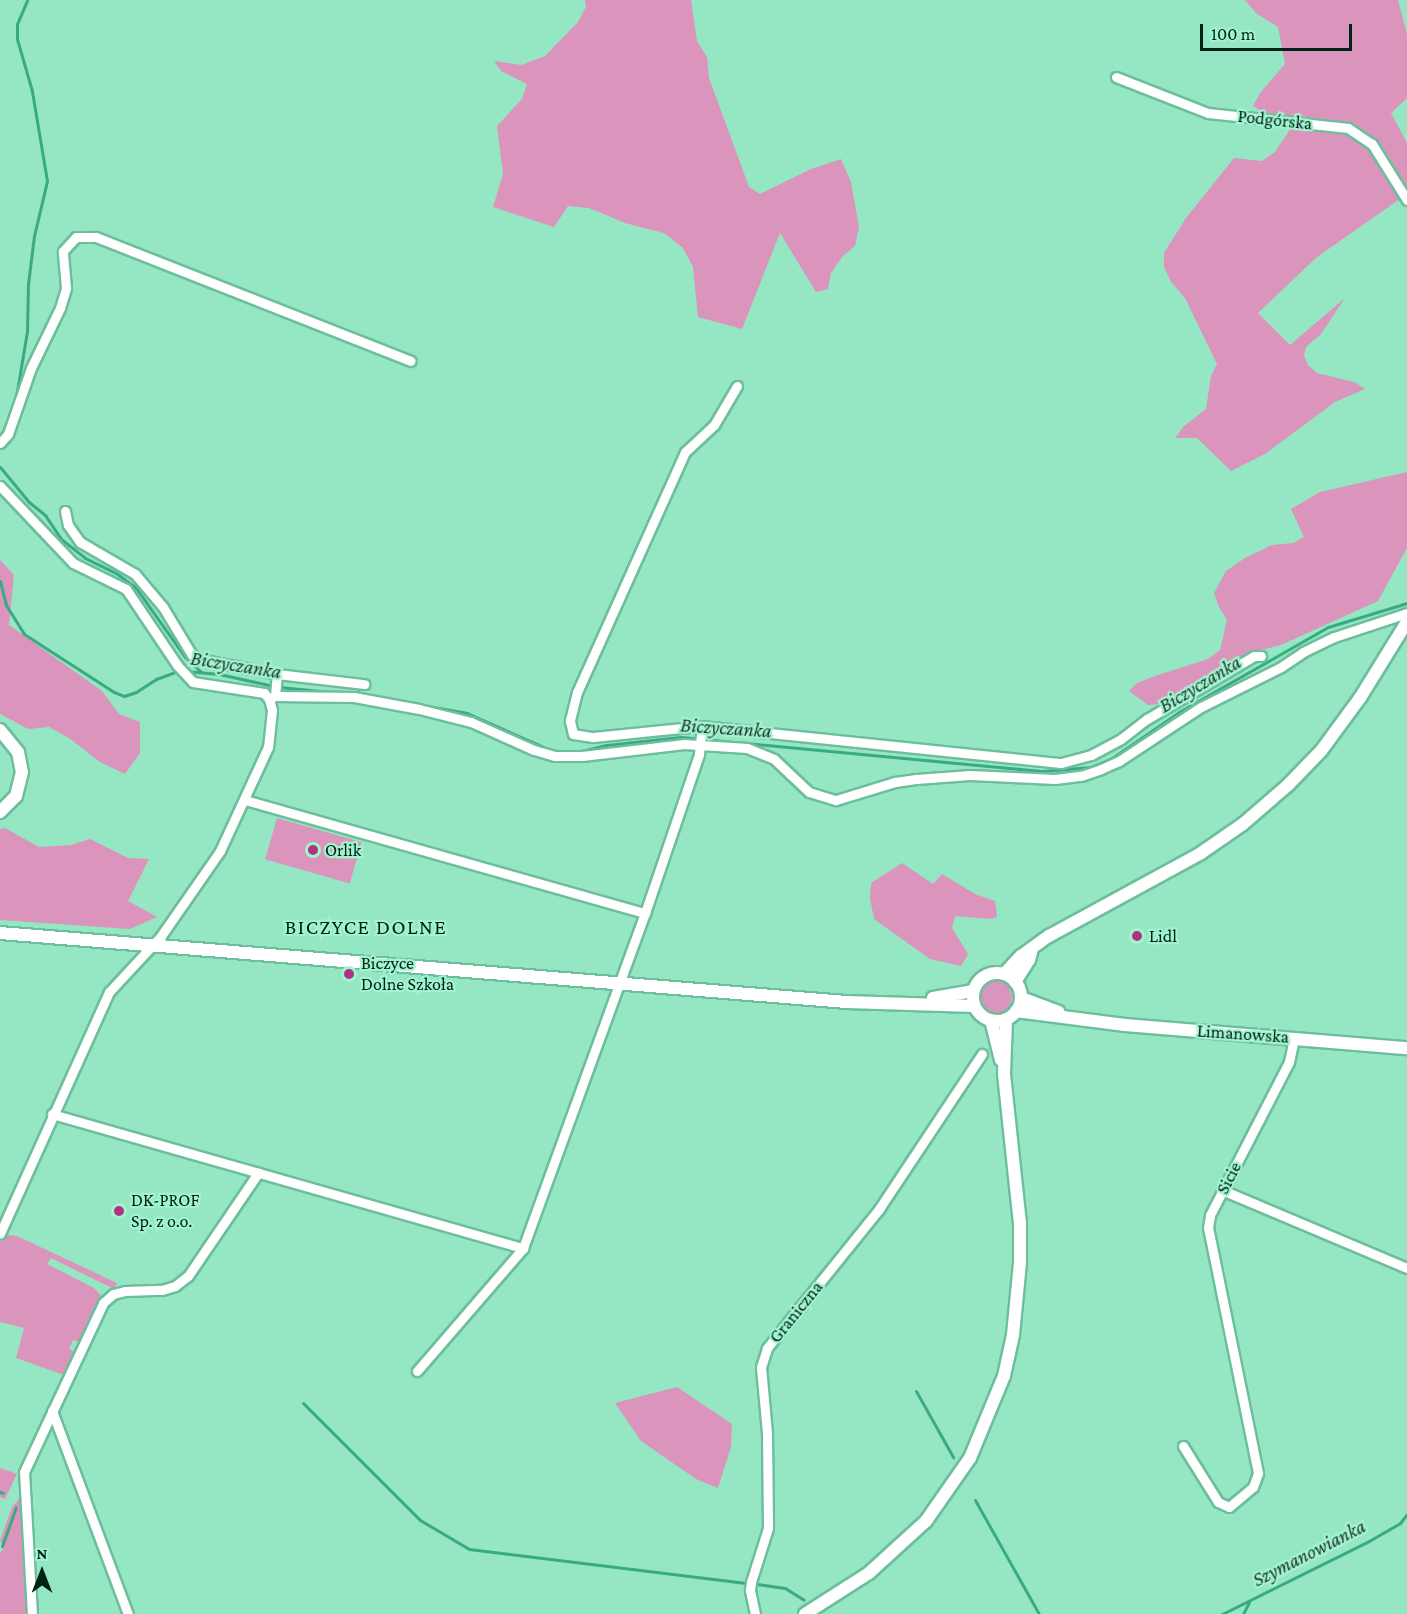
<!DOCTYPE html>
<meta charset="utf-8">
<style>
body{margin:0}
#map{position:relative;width:1407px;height:1614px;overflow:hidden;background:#95e6c3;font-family:"Crimson Pro",serif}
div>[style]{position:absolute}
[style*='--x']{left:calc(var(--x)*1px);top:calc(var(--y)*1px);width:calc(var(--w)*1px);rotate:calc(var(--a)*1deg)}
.green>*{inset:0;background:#db94bc;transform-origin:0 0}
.round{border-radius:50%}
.stream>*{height:3px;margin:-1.5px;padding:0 1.5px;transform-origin:1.5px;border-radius:1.5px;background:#38ab82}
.roads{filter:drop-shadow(2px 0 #6dbe9c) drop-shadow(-2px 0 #6dbe9c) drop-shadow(0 2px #6dbe9c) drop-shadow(0 -2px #6dbe9c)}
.minor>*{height:9px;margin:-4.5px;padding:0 4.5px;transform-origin:4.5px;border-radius:4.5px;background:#fff}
.major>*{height:12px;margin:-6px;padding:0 6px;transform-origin:6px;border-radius:6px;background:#fff}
.major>.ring{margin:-6px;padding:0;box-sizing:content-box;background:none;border:12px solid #fff;border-radius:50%}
.dots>*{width:16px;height:16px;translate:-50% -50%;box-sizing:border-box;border:3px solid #a2f4d0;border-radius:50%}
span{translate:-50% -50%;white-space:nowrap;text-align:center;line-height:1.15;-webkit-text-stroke:4.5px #a2f4d0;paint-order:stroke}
.street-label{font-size:18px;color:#002115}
.poi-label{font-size:18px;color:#002115}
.left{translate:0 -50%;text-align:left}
.water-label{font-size:20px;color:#1d352b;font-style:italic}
.quarter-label{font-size:21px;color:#002115;letter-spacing:1.5px}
.north{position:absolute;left:12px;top:1542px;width:60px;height:60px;-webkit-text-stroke:4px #a2f4d0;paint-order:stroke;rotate:0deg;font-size:16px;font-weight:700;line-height:24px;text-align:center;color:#002115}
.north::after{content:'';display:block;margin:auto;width:21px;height:27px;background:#002115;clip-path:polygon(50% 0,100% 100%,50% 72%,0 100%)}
.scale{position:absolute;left:1200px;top:24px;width:152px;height:27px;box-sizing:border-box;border:3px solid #002115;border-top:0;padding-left:8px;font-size:18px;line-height:21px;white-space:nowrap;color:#002115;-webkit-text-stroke:4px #a2f4d0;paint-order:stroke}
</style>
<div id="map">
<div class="green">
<i style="clip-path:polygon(585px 0,691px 0,697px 41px,707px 57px,709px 78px,749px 187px,760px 194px,811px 169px,841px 159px,851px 182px,859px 227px,855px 246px,843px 256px,831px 273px,828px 289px,816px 292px,780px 233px,742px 329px,698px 317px,693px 267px,683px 248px,664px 233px,625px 223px,589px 208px,568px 206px,554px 227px,493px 207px,503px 174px,497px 126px,522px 99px,527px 84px,501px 71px,494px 61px,521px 65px,545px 56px,578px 22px,586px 7px)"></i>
<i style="clip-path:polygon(1245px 0,1398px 0,1407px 34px,1407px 98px,1391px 113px,1407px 143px,1407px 194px,1317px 257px,1258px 313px,1290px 345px,1345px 298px,1321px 334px,1306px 347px,1304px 355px,1308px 365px,1317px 373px,1354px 382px,1365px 389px,1335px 402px,1265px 454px,1231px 471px,1197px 438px,1175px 438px,1183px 427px,1206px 409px,1211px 376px,1217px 364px,1185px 298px,1171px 282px,1164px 267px,1164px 253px,1186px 218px,1234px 158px,1262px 161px,1275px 152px,1291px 128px,1253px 106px,1260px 93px,1285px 64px,1278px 27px,1256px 13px)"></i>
<i style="clip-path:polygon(1407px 472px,1407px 548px,1378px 601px,1281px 645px,1245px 654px,1161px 704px,1148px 705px,1129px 691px,1137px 683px,1155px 676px,1208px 659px,1220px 650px,1227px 620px,1219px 607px,1214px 593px,1226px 571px,1245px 558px,1272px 545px,1293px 543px,1304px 537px,1291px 509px,1320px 492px)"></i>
<i style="clip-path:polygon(0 560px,14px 575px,9px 625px,102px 691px,119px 714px,140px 722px,140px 753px,125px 774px,100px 762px,69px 738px,49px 727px,28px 729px,0 714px)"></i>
<i style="left:277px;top:818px;width:88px;height:43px;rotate:16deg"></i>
<i style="clip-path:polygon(5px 828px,39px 847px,71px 845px,90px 839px,128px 858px,149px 859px,128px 901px,157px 917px,130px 929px,0 920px,0 829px)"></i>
<i style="clip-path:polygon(902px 863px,933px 884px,942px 874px,975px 894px,995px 901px,997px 917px,989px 919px,955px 916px,952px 928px,968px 954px,961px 966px,930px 959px,874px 919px,870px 898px,871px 883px)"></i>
<i class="round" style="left:980px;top:981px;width:32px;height:32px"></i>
<i style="clip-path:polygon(8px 1235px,17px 1236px,117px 1283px,114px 1289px,51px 1258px,47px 1264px,94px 1288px,103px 1298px,80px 1342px,73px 1340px,69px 1349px,75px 1352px,64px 1375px,16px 1358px,24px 1328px,0 1322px,0 1242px)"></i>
<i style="clip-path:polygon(677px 1387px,732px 1424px,731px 1447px,718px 1488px,696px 1479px,641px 1441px,615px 1403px)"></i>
<i style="clip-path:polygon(0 1468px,17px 1474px,5px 1499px,0 1497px)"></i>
<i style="clip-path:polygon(19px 1499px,22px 1500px,29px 1614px,0 1614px,0 1553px,4px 1547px,0 1541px,12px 1507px)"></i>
</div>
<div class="stream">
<i style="--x:16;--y:397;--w:67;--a:-80.5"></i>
<i style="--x:27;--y:331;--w:47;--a:-88.8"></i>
<i style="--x:28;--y:284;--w:48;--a:-82.9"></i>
<i style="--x:34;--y:236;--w:57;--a:-76.7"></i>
<i style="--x:47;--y:181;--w:91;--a:-99.5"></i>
<i style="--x:32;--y:91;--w:54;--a:-106.1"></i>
<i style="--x:17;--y:39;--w:15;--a:-90"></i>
<i style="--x:17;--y:24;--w:26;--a:-67"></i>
<i style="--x:1;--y:436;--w:17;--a:-66"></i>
<i style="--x:0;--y:467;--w:45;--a:50.4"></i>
<i style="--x:29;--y:502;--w:21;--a:39"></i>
<i style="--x:45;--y:515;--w:29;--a:56"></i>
<i style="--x:61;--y:539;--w:31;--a:38"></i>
<i style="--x:85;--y:558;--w:34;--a:26"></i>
<i style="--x:116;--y:573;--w:25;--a:37"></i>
<i style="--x:136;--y:588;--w:85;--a:54.6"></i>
<i style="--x:185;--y:657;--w:22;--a:43"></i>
<i style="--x:0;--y:581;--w:25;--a:76"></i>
<i style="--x:6;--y:605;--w:34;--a:58"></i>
<i style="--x:24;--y:634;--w:107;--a:32.8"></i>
<i style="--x:114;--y:692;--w:11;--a:22"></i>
<i style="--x:124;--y:696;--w:13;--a:-18"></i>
<i style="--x:136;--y:692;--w:24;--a:-33"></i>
<i style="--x:156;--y:679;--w:23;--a:-20"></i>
<i style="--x:185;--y:671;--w:34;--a:5"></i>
<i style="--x:219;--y:674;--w:55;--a:12.5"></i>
<i style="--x:279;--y:687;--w:62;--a:5.5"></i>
<i style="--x:422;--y:705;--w:46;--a:10.1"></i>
<i style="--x:467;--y:713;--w:89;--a:24"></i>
<i style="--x:578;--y:752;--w:30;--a:-14"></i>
<i style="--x:607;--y:745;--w:74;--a:-6.2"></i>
<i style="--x:681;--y:737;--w:364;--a:5.4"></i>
<i style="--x:1043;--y:771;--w:48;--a:-4.8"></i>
<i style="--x:1091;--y:767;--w:23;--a:-23"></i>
<i style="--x:1112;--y:758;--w:81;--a:-34.5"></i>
<i style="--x:1179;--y:712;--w:172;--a:-29.7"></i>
<i style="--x:1328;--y:627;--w:83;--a:-16.9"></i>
<i style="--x:916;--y:1391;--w:76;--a:60.7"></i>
<i style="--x:303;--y:1403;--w:165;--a:45"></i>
<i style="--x:420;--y:1520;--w:57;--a:30.6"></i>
<i style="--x:469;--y:1549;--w:277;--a:7"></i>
<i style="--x:0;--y:1492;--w:3;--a:18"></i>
<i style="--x:975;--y:1500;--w:131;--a:60.7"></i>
<i style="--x:2;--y:1546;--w:41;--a:-70.3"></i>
<i style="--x:757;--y:1584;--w:28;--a:8"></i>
<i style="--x:785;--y:1588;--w:22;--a:32"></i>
<i style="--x:1222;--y:1614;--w:164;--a:-26.4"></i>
<i style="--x:1369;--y:1541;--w:36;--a:-30"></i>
<i style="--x:1400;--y:1523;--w:11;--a:-52"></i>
<i style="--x:1243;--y:1614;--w:13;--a:-63"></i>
</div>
<div class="roads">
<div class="minor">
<i style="--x:1116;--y:77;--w:99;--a:21.4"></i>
<i style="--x:1208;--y:113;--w:141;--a:6.1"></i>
<i style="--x:1348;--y:128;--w:29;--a:34"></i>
<i style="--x:1372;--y:144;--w:66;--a:58"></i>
<i style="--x:737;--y:386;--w:45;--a:120.5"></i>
<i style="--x:714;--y:425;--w:40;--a:137"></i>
<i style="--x:685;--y:452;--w:263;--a:114.2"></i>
<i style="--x:577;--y:692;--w:30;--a:104"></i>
<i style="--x:570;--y:721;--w:13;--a:77"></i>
<i style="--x:573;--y:734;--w:20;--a:9"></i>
<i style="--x:593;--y:737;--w:110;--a:-5.8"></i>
<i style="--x:702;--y:726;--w:361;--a:5.9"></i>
<i style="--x:1061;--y:763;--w:31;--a:-15"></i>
<i style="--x:1091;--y:755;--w:34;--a:-28"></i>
<i style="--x:1121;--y:739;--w:33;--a:-38"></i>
<i style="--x:1147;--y:719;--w:124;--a:-30.5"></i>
<i style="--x:1254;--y:656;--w:7;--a:0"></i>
<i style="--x:0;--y:443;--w:12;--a:-48"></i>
<i style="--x:8;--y:434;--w:70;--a:-70.8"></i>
<i style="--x:31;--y:368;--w:67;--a:-64.2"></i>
<i style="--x:60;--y:308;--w:21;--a:-73"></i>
<i style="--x:66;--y:288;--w:37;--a:-95"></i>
<i style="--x:63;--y:251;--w:19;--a:-47"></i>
<i style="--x:76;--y:237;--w:20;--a:0"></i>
<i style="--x:96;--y:237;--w:338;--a:21.5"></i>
<i style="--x:0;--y:486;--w:106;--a:46.5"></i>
<i style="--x:73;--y:563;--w:59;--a:26.1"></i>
<i style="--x:126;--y:589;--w:92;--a:56.1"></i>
<i style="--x:177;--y:665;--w:23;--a:47"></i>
<i style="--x:193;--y:682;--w:72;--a:8.8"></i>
<i style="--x:264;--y:693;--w:8;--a:50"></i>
<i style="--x:269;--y:699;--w:11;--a:75"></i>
<i style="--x:272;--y:710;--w:37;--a:96"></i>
<i style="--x:268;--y:747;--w:115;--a:114.8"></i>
<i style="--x:220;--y:851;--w:103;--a:124.8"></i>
<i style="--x:161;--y:936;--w:76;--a:132.9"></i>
<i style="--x:109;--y:992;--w:265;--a:114.3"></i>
<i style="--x:65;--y:511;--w:14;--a:78"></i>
<i style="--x:68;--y:525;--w:21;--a:55"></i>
<i style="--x:80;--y:542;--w:64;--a:30.2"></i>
<i style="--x:135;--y:574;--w:43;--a:49.7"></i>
<i style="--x:163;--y:607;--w:56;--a:58.9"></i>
<i style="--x:192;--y:655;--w:8;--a:30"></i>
<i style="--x:199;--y:659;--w:79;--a:10.9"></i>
<i style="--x:277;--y:674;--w:88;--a:6.6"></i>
<i style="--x:275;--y:696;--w:22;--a:-85"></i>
<i style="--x:269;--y:699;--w:7;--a:-27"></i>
<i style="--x:275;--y:696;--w:79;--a:0.7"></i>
<i style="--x:354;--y:697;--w:66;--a:10.5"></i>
<i style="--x:419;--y:709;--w:54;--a:14"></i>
<i style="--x:471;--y:722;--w:69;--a:24"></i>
<i style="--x:534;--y:750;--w:22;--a:16"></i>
<i style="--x:555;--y:756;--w:27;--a:0"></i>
<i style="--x:582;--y:756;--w:103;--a:-6.7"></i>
<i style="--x:684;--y:744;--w:63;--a:3.6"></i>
<i style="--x:747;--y:748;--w:29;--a:22"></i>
<i style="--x:774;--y:759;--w:48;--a:43.3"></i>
<i style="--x:809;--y:792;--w:28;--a:17"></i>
<i style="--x:836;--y:800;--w:62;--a:-17"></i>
<i style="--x:895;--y:782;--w:21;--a:-8"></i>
<i style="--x:916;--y:779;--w:54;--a:-4.2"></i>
<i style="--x:970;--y:775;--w:85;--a:2.7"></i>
<i style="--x:1055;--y:779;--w:26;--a:-7"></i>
<i style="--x:1081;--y:776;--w:21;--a:-19"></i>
<i style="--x:1101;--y:769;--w:20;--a:-24"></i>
<i style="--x:1119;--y:761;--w:98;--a:-33.4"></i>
<i style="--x:1201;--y:707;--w:89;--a:-26.6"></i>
<i style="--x:1281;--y:667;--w:27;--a:-34"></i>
<i style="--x:1303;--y:652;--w:34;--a:-26"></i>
<i style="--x:1334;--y:637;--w:77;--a:-18.2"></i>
<i style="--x:245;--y:800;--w:416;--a:15.8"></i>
<i style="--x:52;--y:1114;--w:490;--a:15.9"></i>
<i style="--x:1222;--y:1190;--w:201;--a:22.9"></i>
<i style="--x:417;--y:1371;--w:162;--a:-49.2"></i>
<i style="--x:523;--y:1248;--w:357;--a:-70"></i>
<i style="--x:645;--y:913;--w:168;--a:-71.2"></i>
<i style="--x:699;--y:754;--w:28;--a:-84"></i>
<i style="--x:52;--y:1411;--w:217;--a:69.5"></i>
<i style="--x:1183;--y:1446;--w:66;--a:58"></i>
<i style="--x:1218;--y:1502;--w:12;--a:24"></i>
<i style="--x:1229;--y:1507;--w:31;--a:-40"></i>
<i style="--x:1253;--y:1487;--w:15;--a:-70"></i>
<i style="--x:1258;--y:1473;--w:250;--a:-101.5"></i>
<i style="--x:1208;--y:1228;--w:13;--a:-81"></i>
<i style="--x:1210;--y:1215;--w:172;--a:-62.7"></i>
<i style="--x:1289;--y:1062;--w:25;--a:-78"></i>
<i style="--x:32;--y:1614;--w:142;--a:-93.2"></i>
<i style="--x:24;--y:1472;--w:187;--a:-64.9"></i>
<i style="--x:103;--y:1303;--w:13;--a:-42"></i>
<i style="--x:113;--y:1294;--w:12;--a:-14"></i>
<i style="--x:125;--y:1291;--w:37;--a:-2"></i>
<i style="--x:162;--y:1290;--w:14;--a:-17"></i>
<i style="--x:175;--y:1286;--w:16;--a:-38"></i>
<i style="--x:188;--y:1276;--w:125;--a:-55.8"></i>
<i style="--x:755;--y:1614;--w:25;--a:-102"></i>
<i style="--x:750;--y:1590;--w:8;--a:-83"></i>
<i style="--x:751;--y:1582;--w:57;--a:-72.5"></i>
<i style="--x:768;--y:1528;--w:95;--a:-90.6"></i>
<i style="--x:767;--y:1433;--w:66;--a:-95.2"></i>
<i style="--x:761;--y:1367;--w:20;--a:-72"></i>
<i style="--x:767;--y:1348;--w:179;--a:-51.1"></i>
<i style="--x:879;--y:1209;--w:186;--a:-56.4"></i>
</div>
<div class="major">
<i style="--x:0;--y:730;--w:28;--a:51"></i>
<i style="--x:18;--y:752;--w:20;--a:79"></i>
<i style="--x:22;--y:772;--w:25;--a:104"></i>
<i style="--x:16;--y:796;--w:23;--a:135"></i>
<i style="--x:0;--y:933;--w:850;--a:4.66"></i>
<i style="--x:847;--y:1002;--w:127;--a:1.8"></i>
<i class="ring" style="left:973px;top:973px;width:36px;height:36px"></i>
<i style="--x:1004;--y:974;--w:25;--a:-47"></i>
<i style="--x:1021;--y:956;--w:34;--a:-36"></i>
<i style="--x:1049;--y:936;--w:173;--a:-28.6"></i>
<i style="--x:1201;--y:853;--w:51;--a:-34.6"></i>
<i style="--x:1243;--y:824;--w:60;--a:-40.9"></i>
<i style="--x:1288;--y:785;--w:47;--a:-45.9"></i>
<i style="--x:1321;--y:751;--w:66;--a:-53.7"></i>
<i style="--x:1360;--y:698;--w:89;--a:-58.3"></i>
<i style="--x:1015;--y:982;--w:26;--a:-58"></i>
<i style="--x:1029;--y:960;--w:11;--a:-75"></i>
<i style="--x:933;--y:998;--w:41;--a:-9.9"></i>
<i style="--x:1021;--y:998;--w:40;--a:20.2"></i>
<i style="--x:1016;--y:1011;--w:110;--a:7.3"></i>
<i style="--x:1125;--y:1025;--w:283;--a:4.7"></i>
<i style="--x:991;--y:1020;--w:41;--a:76"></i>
<i style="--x:805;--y:1614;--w:76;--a:-32.6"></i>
<i style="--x:869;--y:1573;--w:77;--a:-42.4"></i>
<i style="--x:926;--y:1521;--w:77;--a:-55.1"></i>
<i style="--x:970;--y:1458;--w:89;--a:-67.5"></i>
<i style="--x:1004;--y:1376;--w:42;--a:-77.6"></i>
<i style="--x:1013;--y:1335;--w:73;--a:-84.5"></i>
<i style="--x:1020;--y:1262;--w:38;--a:-90"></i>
<i style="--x:1020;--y:1224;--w:151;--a:-96.1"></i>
<i style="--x:1004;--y:1074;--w:55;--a:-87.9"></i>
</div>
</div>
<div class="dots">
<i style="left:313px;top:850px;background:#af3383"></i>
<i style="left:1137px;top:936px;background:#af3383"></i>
<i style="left:349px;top:974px;background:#af3383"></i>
<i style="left:119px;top:1211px;background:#af3383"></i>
</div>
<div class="street-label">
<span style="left:1275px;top:120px;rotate:6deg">Podgórska</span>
<span style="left:1243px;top:1034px;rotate:4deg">Limanowska</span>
<span style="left:1229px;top:1178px;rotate:-63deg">Sicie</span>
<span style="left:796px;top:1312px;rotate:-51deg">Graniczna</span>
</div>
<div class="poi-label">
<span class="left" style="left:325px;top:850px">Orlik</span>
<span class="left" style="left:1149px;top:936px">Lidl</span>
<span class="left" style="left:361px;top:974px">Biczyce<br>Dolne Szkoła</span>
<span class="left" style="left:131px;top:1211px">DK-PROF<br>Sp. z o.o.</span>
</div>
<div class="water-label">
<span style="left:236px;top:665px;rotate:9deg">Biczyczanka</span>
<span style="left:1200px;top:684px;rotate:-31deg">Biczyczanka</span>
<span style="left:726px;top:728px;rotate:4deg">Biczyczanka</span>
<span style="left:1309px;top:1553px;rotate:-27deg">Szymanowianka</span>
</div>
<div class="quarter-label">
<span style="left:366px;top:927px">BICZYCE DOLNE</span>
</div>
<div class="north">N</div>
<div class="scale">100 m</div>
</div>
